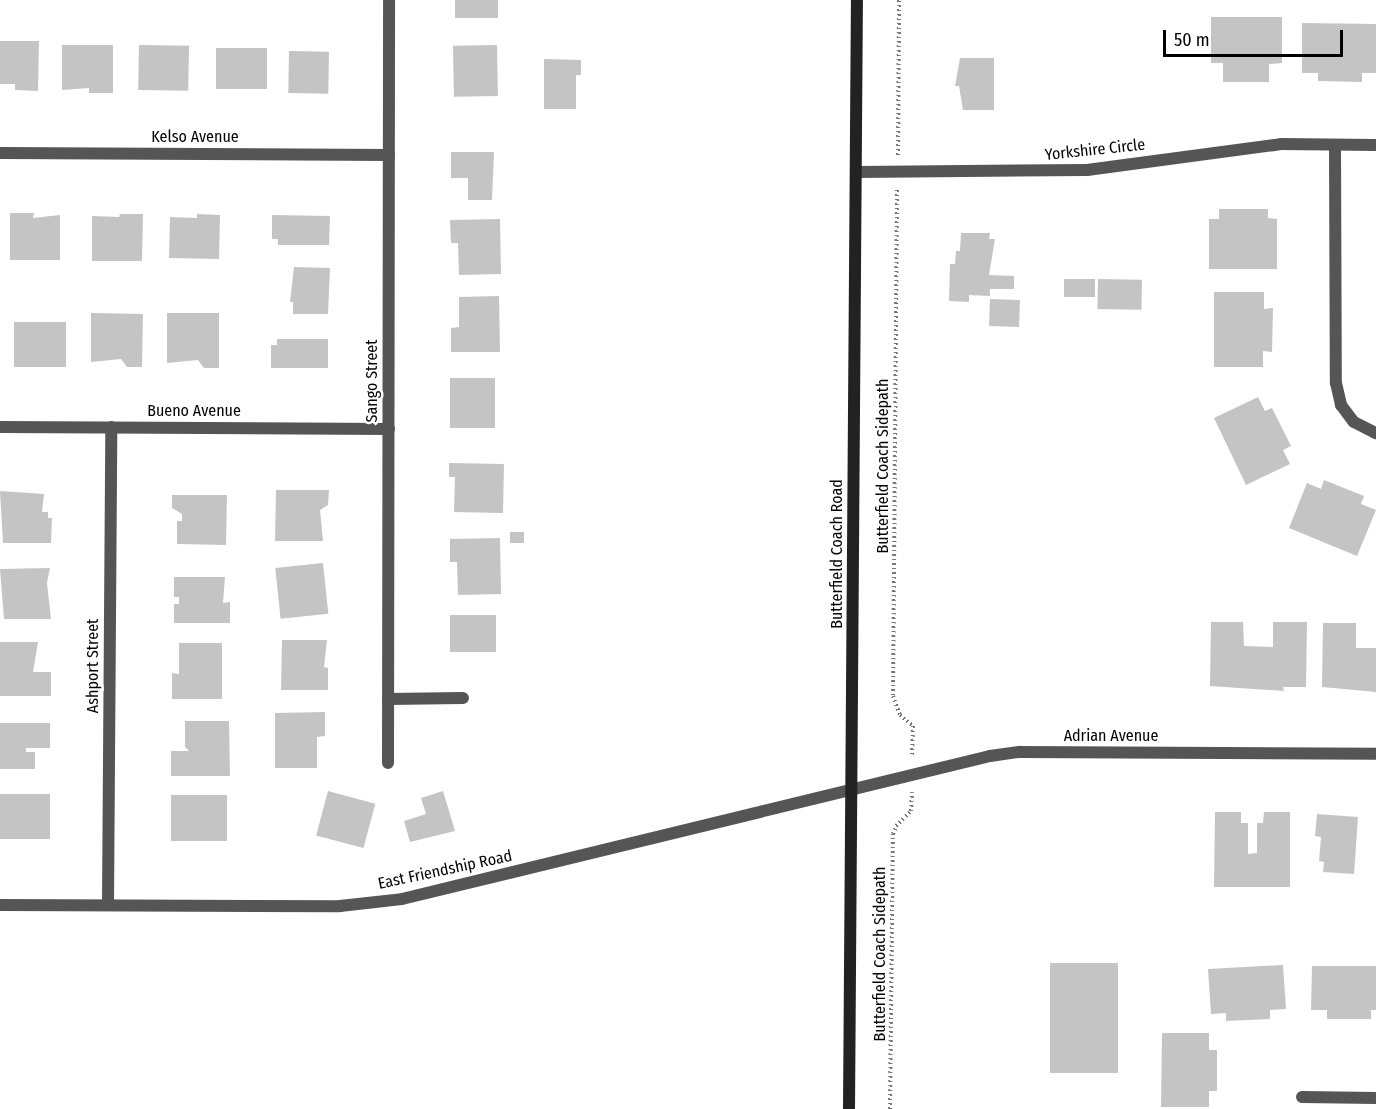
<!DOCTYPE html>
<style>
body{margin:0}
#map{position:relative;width:1376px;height:1109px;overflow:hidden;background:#fff;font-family:"Fira Sans Condensed",sans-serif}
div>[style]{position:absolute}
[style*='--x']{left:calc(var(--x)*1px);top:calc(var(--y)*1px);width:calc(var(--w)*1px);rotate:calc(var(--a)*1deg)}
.building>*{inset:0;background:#c4c4c4;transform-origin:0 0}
.path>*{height:4px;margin-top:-2px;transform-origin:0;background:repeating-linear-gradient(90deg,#777 0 1.5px,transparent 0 4.5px)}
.street>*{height:12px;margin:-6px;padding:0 6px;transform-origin:6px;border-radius:6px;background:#555}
.secondary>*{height:12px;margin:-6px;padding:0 6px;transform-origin:6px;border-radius:6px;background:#222}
span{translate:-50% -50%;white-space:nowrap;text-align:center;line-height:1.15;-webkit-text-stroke:5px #fff;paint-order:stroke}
.street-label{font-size:16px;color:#000}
.scale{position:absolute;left:1163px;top:30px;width:180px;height:27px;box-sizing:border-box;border:3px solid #000;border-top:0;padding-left:8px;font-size:18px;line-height:21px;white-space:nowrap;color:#000;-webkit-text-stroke:4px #fff;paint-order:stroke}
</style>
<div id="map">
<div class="building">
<i style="left:455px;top:0;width:43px;height:18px"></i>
<i style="clip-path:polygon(1211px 17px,1282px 17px,1282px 63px,1269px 64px,1269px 82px,1223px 82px,1223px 63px,1211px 63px)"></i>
<i style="clip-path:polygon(1302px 23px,1376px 24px,1376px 73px,1362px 73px,1362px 82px,1318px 81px,1318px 73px,1302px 73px)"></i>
<i style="clip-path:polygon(0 41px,39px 41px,38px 91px,15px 90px,15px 84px,0 84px)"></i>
<i style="clip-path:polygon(62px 45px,113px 45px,113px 93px,89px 93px,89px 88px,62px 90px)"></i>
<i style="left:139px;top:45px;width:50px;height:45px;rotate:1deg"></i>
<i style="left:497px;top:45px;width:51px;height:44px;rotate:89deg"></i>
<i style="left:216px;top:48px;width:51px;height:41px"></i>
<i style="left:289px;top:51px;width:40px;height:42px;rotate:1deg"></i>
<i style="clip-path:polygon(960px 58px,994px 58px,994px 110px,963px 110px,959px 86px,955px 86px)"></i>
<i style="clip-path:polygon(544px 59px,581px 60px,581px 75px,576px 75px,576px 109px,544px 109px)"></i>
<i style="clip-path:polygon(451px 152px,494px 152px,492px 200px,468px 200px,468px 178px,451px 178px)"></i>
<i style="clip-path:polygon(1219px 209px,1268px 209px,1268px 218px,1277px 219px,1277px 269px,1209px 269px,1209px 219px,1219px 219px)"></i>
<i style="clip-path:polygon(10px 213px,34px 213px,33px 218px,60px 215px,60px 260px,10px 260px)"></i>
<i style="clip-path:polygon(120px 214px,143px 214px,142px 261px,92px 261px,92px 216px,119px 217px)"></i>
<i style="clip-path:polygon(197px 214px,220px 215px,219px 259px,169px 258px,170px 217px,197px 218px)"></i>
<i style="clip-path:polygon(272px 215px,330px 216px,329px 245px,278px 245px,278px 239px,272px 239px)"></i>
<i style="clip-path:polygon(500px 219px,501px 274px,459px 275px,458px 243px,451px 243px,450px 220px)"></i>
<i style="clip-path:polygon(961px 233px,990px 233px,989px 239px,995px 239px,989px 275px,1014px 276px,1014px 289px,990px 289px,990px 296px,969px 295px,969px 302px,949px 301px,950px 264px,955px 264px,956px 251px,960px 251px)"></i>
<i style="clip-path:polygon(294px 267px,330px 268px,328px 314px,293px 314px,293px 302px,290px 302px)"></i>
<i style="left:1064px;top:279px;width:31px;height:18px"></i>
<i style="left:1098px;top:279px;width:44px;height:30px;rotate:1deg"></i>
<i style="clip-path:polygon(1214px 292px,1264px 292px,1264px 309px,1273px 308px,1272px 352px,1263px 351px,1263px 367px,1214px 367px)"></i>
<i style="clip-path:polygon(499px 296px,500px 352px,451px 352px,451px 328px,459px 327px,459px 297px)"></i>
<i style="left:990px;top:299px;width:30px;height:27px;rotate:2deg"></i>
<i style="clip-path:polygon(91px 313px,143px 314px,142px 367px,127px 367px,121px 359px,91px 362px)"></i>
<i style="clip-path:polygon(167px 313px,219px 313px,219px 368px,204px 368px,198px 360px,167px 363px)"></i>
<i style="left:14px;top:322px;width:52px;height:45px"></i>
<i style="clip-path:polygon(277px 339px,328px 339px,328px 368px,271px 368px,271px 345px,277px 345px)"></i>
<i style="left:450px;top:378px;width:45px;height:50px"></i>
<i style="clip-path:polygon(1258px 397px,1265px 411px,1272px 408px,1291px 446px,1283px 450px,1290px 464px,1246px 485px,1214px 418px)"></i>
<i style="clip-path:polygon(449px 463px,504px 464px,503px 513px,454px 512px,455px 477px,449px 477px)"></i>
<i style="clip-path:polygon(1324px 480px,1364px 496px,1361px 504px,1376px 510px,1357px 556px,1289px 528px,1307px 483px,1321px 489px)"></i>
<i style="clip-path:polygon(276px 490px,329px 490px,328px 505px,320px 510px,323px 541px,275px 541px)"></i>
<i style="clip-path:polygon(0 491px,44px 494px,42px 512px,48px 512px,48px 518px,52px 518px,51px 543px,3px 543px)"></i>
<i style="clip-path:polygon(172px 495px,227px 495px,226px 545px,177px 544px,177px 521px,182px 521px,182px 514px,172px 508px)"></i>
<i style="left:510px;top:532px;width:14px;height:11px"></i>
<i style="clip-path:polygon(500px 538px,501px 594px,458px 595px,457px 562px,450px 562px,450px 539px)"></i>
<i style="left:323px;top:563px;width:51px;height:48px;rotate:84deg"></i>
<i style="clip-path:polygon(50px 568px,47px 583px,51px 619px,4px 619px,0 569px)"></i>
<i style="clip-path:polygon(174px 577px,225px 577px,223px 603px,230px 602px,230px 623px,174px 623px,174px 604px,179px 604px,179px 597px,174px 597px)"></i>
<i style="left:450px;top:615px;width:46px;height:37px"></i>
<i style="clip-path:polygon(1211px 622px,1243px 622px,1244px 646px,1273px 647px,1273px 622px,1307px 622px,1306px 687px,1283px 687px,1284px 691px,1210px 686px)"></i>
<i style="clip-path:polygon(1323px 623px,1356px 623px,1356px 648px,1376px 648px,1376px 692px,1322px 687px)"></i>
<i style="clip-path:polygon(282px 640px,327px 640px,324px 667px,328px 668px,328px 690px,281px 690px)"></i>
<i style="clip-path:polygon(0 642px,38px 642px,33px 672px,51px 672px,51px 696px,0 696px)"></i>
<i style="clip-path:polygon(179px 643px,222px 643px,222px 699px,172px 699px,172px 673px,179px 674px)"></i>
<i style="clip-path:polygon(325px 712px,325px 736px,317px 737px,317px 768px,275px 768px,275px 713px)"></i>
<i style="clip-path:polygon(185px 721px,229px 721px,230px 776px,171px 776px,171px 751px,189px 751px,185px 747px)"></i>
<i style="clip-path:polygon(0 723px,50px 723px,50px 748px,26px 748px,26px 752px,35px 752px,35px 769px,0 769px)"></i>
<i style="left:328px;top:791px;width:49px;height:46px;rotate:15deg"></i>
<i style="clip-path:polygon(443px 791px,455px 831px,410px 842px,404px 821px,426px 814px,421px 798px)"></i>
<i style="left:0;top:794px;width:50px;height:45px"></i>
<i style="left:171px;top:795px;width:56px;height:46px"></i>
<i style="clip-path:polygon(1215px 812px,1241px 812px,1241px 823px,1248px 823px,1248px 854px,1257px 853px,1257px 823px,1263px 823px,1264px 812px,1290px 812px,1290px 887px,1214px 887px)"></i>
<i style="clip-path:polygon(1317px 814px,1358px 817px,1354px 874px,1323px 872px,1324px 862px,1319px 861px,1321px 837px,1315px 836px)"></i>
<i style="left:1050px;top:963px;width:68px;height:110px"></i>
<i style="clip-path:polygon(1283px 965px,1286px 1009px,1270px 1010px,1270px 1019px,1226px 1021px,1226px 1013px,1211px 1014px,1208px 969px)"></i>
<i style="clip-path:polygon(1312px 966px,1376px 966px,1376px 1010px,1371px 1010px,1371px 1019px,1327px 1019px,1327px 1010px,1311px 1010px)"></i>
<i style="clip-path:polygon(1162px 1033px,1209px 1033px,1209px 1050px,1217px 1050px,1217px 1091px,1209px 1091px,1209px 1107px,1161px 1107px)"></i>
</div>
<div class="path">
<i style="--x:898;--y:155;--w:155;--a:-89.6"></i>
<i style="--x:897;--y:190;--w:506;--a:90.45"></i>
<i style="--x:893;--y:696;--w:20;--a:70"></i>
<i style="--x:900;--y:715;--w:17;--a:40"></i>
<i style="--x:913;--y:726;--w:31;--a:92"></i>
<i style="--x:890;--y:1109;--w:275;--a:-89.4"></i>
<i style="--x:893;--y:834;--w:9;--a:-69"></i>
<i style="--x:896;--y:826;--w:21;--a:-45"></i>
<i style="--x:911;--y:811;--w:19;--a:-87"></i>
</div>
<div class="street">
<i style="--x:1335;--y:145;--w:238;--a:89.8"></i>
<i style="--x:1336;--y:383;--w:23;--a:77"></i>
<i style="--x:1341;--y:405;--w:21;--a:53"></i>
<i style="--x:1354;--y:422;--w:25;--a:27"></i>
<i style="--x:0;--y:153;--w:389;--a:0.3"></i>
<i style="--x:857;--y:172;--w:230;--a:-0.5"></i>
<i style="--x:1087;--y:170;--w:196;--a:-7.6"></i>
<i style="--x:1281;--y:144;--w:95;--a:0.6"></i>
<i style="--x:0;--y:427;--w:389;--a:0.3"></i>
<i style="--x:388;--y:699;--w:75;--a:-0.8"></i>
<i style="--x:388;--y:763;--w:763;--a:-89.92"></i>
<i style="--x:108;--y:904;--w:477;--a:-89.6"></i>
<i style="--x:0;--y:905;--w:340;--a:0.2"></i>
<i style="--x:340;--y:906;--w:62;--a:-6.4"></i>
<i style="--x:402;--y:899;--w:605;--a:-13.67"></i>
<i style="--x:990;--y:756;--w:30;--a:-8"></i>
<i style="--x:1020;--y:752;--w:356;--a:0.3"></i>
<i style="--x:1302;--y:1097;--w:74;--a:0.8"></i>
</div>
<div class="secondary">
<i style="--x:849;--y:1109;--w:1109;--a:-89.59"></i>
</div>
<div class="street-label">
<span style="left:195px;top:137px">Kelso Avenue</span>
<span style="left:1095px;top:150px;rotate:-6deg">Yorkshire Circle</span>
<span style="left:372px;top:381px;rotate:-90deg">Sango Street</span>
<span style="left:194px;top:411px">Bueno Avenue</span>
<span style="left:883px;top:466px;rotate:-90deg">Butterfield Coach Sidepath</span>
<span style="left:837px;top:554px;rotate:-90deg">Butterfield Coach Road</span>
<span style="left:93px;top:666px;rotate:-90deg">Ashport Street</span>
<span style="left:1111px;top:736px">Adrian Avenue</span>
<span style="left:445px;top:870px;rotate:-12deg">East Friendship Road</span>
<span style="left:880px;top:954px;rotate:-90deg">Butterfield Coach Sidepath</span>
</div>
<div class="scale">50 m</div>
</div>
